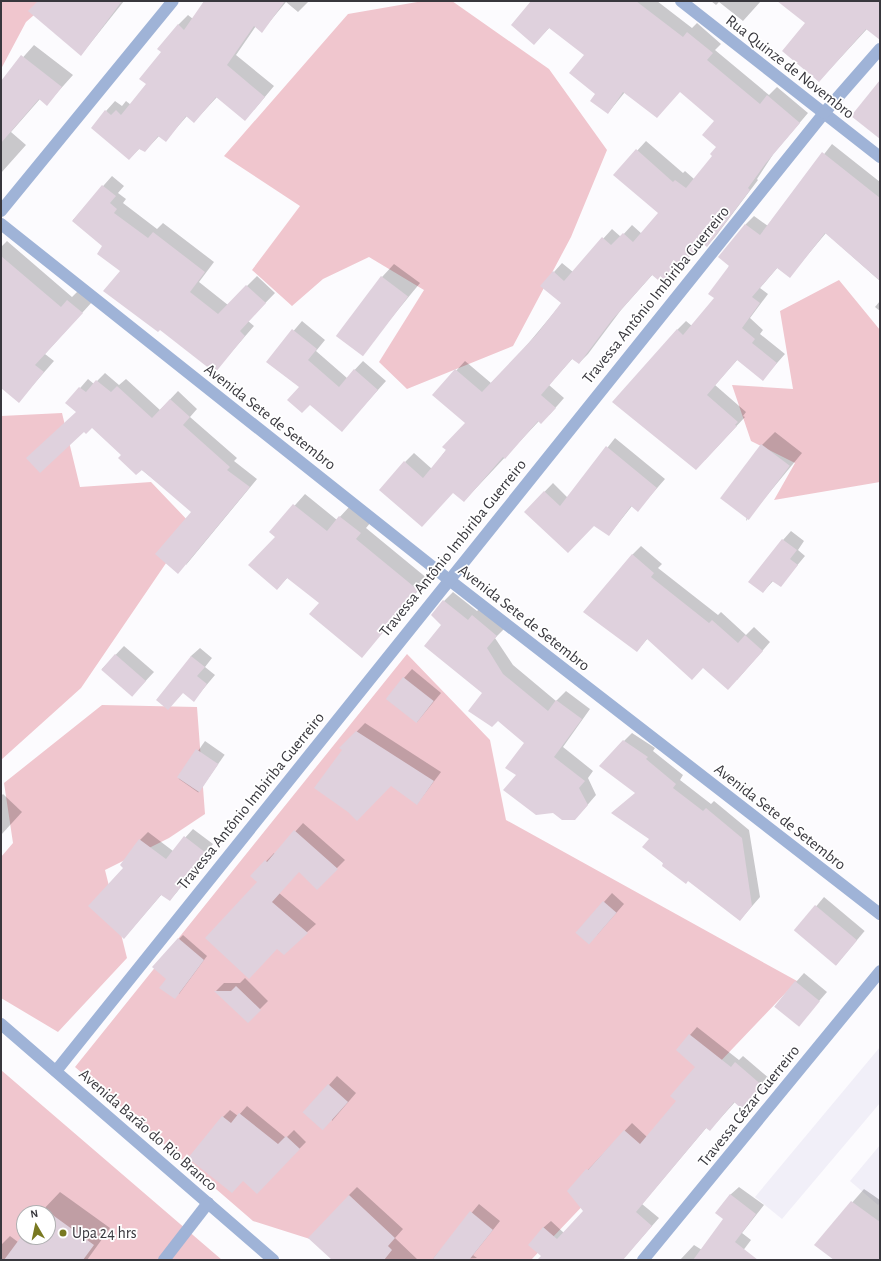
<!DOCTYPE html>
<meta charset="utf-8">
<style>
body{margin:0}
#map{position:relative;width:881px;height:1261px;overflow:hidden;background:#fcfbfe;font-family:"Alegreya Sans",sans-serif}
div>[style]{position:absolute}
[style*='--x']{left:calc(var(--x)*1px);top:calc(var(--y)*1px);width:calc(var(--w)*1px);rotate:calc(var(--a)*1deg)}
.built>*{inset:0;background:#f1eff8}
.green>*{inset:0;background:#f0c6ce}
.shadow>*{inset:0;background:#0003;transform-origin:0 0}
.building>*{inset:0;background:#dfd1dd;transform-origin:0 0}
.minor>*{height:12px;margin:-6px;padding:0 6px;transform-origin:6px;border-radius:6px;background:#9fb3d7}
.dots>*{width:11px;height:11px;translate:-50% -50%;box-sizing:border-box;border:2px solid #fff;border-radius:50%}
span{translate:-50% -50%;white-space:nowrap;text-align:center;line-height:1.15;-webkit-text-stroke:3.5px #fff;paint-order:stroke}
.street-label{font-size:16px;color:#38373d}
.poi-label{font-size:16px;color:#38373d}
.left{translate:0 -50%;text-align:left}
.frame{position:absolute;inset:0;border:2px solid #38373d;pointer-events:none}
.north{position:absolute;left:16px;top:1205px;width:40px;height:40px;box-sizing:border-box;background:#fff;border:1px solid #afafb1;border-radius:50%;rotate:351deg;font-size:11px;font-weight:700;line-height:16px;text-align:center;color:#38373d}
.north::after{content:'';display:block;margin:auto;width:14px;height:18px;background:#797921;clip-path:polygon(50% 0,100% 100%,50% 72%,0 100%)}
</style>
<div id="map">
<div class="built">
<i style="clip-path:polygon(880px 1047px,880px 1103px,782px 1219px,755px 1197px)"></i>
<i style="clip-path:polygon(880px 1145px,880px 1203px,878px 1205px,850px 1181px)"></i>
</div>
<div class="green">
<i style="clip-path:polygon(1px 1px,50px 1px,26px 22px,1px 69px)"></i>
<i style="clip-path:polygon(423px 1px,452px 1px,549px 69px,607px 150px,571px 237px,513px 346px,407px 389px,379px 362px,424px 290px,369px 257px,323px 279px,292px 306px,252px 270px,300px 206px,224px 156px,348px 14px)"></i>
<i style="clip-path:polygon(839px 280px,880px 330px,880px 482px,774px 500px,795px 463px,751px 441px,732px 385px,793px 389px,780px 311px)"></i>
<i style="clip-path:polygon(62px 413px,80px 487px,151px 482px,192px 525px,81px 688px,1px 760px,1px 416px)"></i>
<i style="clip-path:polygon(407px 654px,490px 740px,506px 820px,797px 981px,531px 1260px,376px 1260px,253px 1221px,75px 1067px)"></i>
<i style="clip-path:polygon(102px 705px,197px 707px,205px 814px,169px 838px,105px 870px,127px 958px,58px 1032px,1px 998px,1px 857px,13px 843px,4px 783px)"></i>
<i style="clip-path:polygon(evenodd,1px 1070px,222px 1260px,1px 1260px,1px 1070px,24px 1213px,48px 1213px,48px 1237px,24px 1237px,24px 1213px)"></i>
</div>
<div class="shadow">
<i style="clip-path:polygon(39px 1px,124px 1px,81px 55px)"></i>
<i style="clip-path:polygon(206px 1px,309px 1px,298px 12px,286px 2px,262px 31px,256px 26px,236px 55px,274px 86px,254px 110px,217px 97px,194px 122px,187px 116px,166px 140px,160px 135px,145px 151px,140px 148px,129px 159px,106px 111px,115px 101px,122px 106px,126px 101px,131px 105px,147px 84px,162px 51px,178px 25px,188px 15px,193px 19px)"></i>
<i style="clip-path:polygon(533px 1px,657px 1px,692px 28px,697px 23px,721px 44px,715px 50px,769px 95px,777px 87px,808px 113px,774px 153px,757px 179px,758px 180px,715px 237px,707px 246px,702px 242px,653px 274px,621px 310px,588px 354px,579px 363px,573px 358px,549px 385px,564px 398px,550px 414px,539px 421px,464px 501px,453px 492px,430px 517px,405px 462px,414px 453px,432px 469px,466px 423px,434px 395px,465px 361px,491px 383px,517px 357px,562px 303px,554px 272px,562px 263px,573px 272px,612px 229px,621px 237px,632px 225px,642px 234px,659px 213px,615px 175px,646px 141px,683px 173px,685px 171px,694px 179px,714px 156px,717px 146px,715px 121px,681px 91px,625px 92px,608px 113px,596px 94px,585px 55px,550px 27px,534px 44px)"></i>
<i style="clip-path:polygon(711px 1px,761px 1px,743px 21px,719px 2px,716px 5px)"></i>
<i style="clip-path:polygon(779px 1px,880px 1px,880px 31px,867px 29px,819px 81px,807px 23px)"></i>
<i style="clip-path:polygon(34px 45px,73px 75px,47px 104px,40px 99px,11px 132px,26px 145px,1px 173px,1px 82px)"></i>
<i style="clip-path:polygon(832px 144px,880px 182px,880px 281px,826px 233px,790px 276px,778px 267px,760px 288px,768px 294px,750px 318px,763px 330px,760px 334px,785px 354px,763px 379px,738px 359px,715px 385px,746px 412px,743px 416px,745px 417px,705px 460px,677px 330px,686px 321px,692px 326px,716px 298px,746px 224px,754px 216px,768px 226px)"></i>
<i style="clip-path:polygon(112px 176px,124px 186px,118px 193px,126px 199px,123px 203px,157px 229px,163px 223px,214px 262px,199px 282px,228px 305px,257px 276px,275px 293px,248px 321px,254px 326px,215px 371px,121px 271px,104px 246px,73px 220px)"></i>
<i style="clip-path:polygon(7px 241px,72px 297px,79px 290px,92px 302px,45px 354px,54px 361px,19px 401px,1px 387px,1px 247px)"></i>
<i style="clip-path:polygon(394px 264px,420px 283px,362px 354px,382px 277px)"></i>
<i style="clip-path:polygon(880px 301px,880px 311px,875px 307px)"></i>
<i style="clip-path:polygon(302px 321px,325px 340px,316px 351px,347px 378px,363px 361px,386px 381px,342px 430px,300px 387px,267px 362px)"></i>
<i style="clip-path:polygon(105px 373px,119px 385px,126px 379px,160px 410px,178px 391px,197px 409px,190px 417px,237px 458px,234px 461px,257px 479px,186px 565px,193px 511px,122px 454px,67px 403px,88px 379px,94px 384px)"></i>
<i style="clip-path:polygon(775px 432px,802px 453px,746px 521px,762px 445px)"></i>
<i style="clip-path:polygon(615px 438px,665px 479px,638px 510px,632px 506px,609px 535px,594px 524px,525px 512px,553px 483px,568px 498px)"></i>
<i style="clip-path:polygon(305px 494px,337px 520px,350px 506px,371px 522px,366px 528px,428px 579px,362px 656px,320px 603px,288px 577px,277px 589px,276px 537px,271px 532px)"></i>
<i style="clip-path:polygon(791px 531px,804px 541px,798px 550px,805px 556px,780px 586px,774px 580px,763px 592px,783px 540px)"></i>
<i style="clip-path:polygon(641px 546px,662px 564px,658px 568px,718px 615px,721px 612px,746px 635px,754px 627px,770px 642px,737px 680px,703px 667px,648px 638px,637px 651px,632px 555px)"></i>
<i style="clip-path:polygon(453px 592px,477px 611px,482px 607px,506px 627px,495px 638px,513px 665px,556px 701px,566px 691px,590px 709px,563px 747px,593px 771px,588px 778px,596px 795px,584px 809px,517px 775px,525px 743px,484px 693px,443px 625px,444px 601px)"></i>
<i style="clip-path:polygon(124px 646px,154px 672px,140px 687px,102px 669px)"></i>
<i style="clip-path:polygon(200px 648px,212px 658px,205px 667px,215px 675px,194px 700px,183px 692px,168px 709px,191px 656px)"></i>
<i style="clip-path:polygon(412px 669px,441px 693px,417px 722px,404px 678px)"></i>
<i style="clip-path:polygon(365px 723px,441px 772px,417px 804px,341px 748px)"></i>
<i style="clip-path:polygon(632px 733px,655px 748px,653px 751px,683px 775px,680px 780px,711px 804px,714px 801px,749px 830px,760px 897px,740px 920px,688px 880px,686px 882px,644px 847px,650px 839px,624px 741px)"></i>
<i style="left:205px;top:741px;width:24px;height:46px;rotate:35deg"></i>
<i style="clip-path:polygon(3px 794px,22px 812px,1px 835px,1px 796px)"></i>
<i style="clip-path:polygon(303px 823px,345px 860px,317px 888px,299px 871px,279px 893px,316px 924px,284px 953px,259px 882px,252px 876px,274px 853px,275px 854px)"></i>
<i style="clip-path:polygon(193px 829px,213px 844px,177px 892px,170px 900px,162px 894px,124px 938px,125px 867px,140px 840px,148px 832px,173px 851px)"></i>
<i style="clip-path:polygon(612px 893px,624px 904px,597px 935px,604px 902px)"></i>
<i style="left:824px;top:897px;width:53px;height:44px;rotate:40deg"></i>
<i style="clip-path:polygon(183px 935px,207px 956px,179px 994px,167px 979px,179px 939px)"></i>
<i style="clip-path:polygon(804px 973px,827px 992px,799px 1024px,796px 982px)"></i>
<i style="clip-path:polygon(245px 978px,268px 1001px,248px 1021px,216px 991px,224px 983px,240px 983px)"></i>
<i style="clip-path:polygon(697px 1027px,739px 1060px,743px 1056px,770px 1079px,750px 1102px,735px 1102px,717px 1122px,707px 1127px,642px 1204px,659px 1218px,622px 1260px,546px 1260px,543px 1228px,551px 1221px,564px 1233px,585px 1211px,568px 1191px,632px 1123px,647px 1137px,677px 1101px,697px 1067px,677px 1050px)"></i>
<i style="clip-path:polygon(337px 1076px,356px 1093px,332px 1121px,329px 1085px)"></i>
<i style="clip-path:polygon(247px 1106px,286px 1138px,294px 1130px,306px 1142px,257px 1192px,243px 1180px,223px 1117px,230px 1110px,238px 1116px)"></i>
<i style="clip-path:polygon(357px 1187px,403px 1229px,395px 1238px,418px 1260px,333px 1260px,349px 1195px)"></i>
<i style="clip-path:polygon(739px 1187px,764px 1205px,742px 1233px,751px 1240px,736px 1260px,680px 1260px,694px 1245px,702px 1250px,725px 1219px,730px 1195px)"></i>
<i style="clip-path:polygon(864px 1189px,880px 1200px,880px 1260px,835px 1260px,815px 1245px)"></i>
<i style="clip-path:polygon(60px 1192px,110px 1228px,87px 1260px,1px 1260px,1px 1245px,10px 1236px,18px 1242px,24px 1234px,24px 1237px,48px 1237px,48px 1213px,40px 1213px)"></i>
<i style="clip-path:polygon(479px 1204px,500px 1221px,473px 1255px,477px 1258px,432px 1260px)"></i>
</div>
<div class="building">
<i style="clip-path:polygon(38px 1px,122px 1px,81px 56px,28px 11px)"></i>
<i style="clip-path:polygon(204px 1px,285px 1px,262px 33px,254px 26px,227px 65px,265px 97px,245px 121px,216px 97px,194px 123px,186px 116px,166px 142px,158px 136px,145px 152px,139px 149px,129px 160px,91px 128px,105px 110px,111px 115px,116px 110px,121px 115px,146px 84px,139px 79px,161px 52px,157px 49px,178px 24px,184px 30px)"></i>
<i style="clip-path:polygon(531px 1px,636px 1px,683px 37px,687px 32px,713px 53px,707px 60px,760px 104px,767px 95px,800px 123px,766px 163px,748px 188px,750px 190px,707px 247px,702px 243px,664px 285px,652px 275px,612px 320px,579px 364px,572px 359px,541px 395px,556px 408px,541px 424px,538px 421px,505px 459px,503px 457px,464px 502px,453px 493px,422px 527px,379px 490px,404px 461px,423px 478px,446px 450px,442px 447px,465px 423px,432px 395px,455px 369px,482px 392px,537px 334px,561px 303px,540px 286px,553px 271px,564px 281px,602px 237px,611px 245px,623px 233px,633px 242px,658px 213px,613px 175px,636px 149px,673px 182px,675px 180px,686px 188px,712px 156px,710px 154px,716px 147px,702px 135px,714px 121px,680px 92px,657px 118px,623px 92px,608px 114px,590px 101px,595px 94px,569px 73px,584px 55px,549px 28px,534px 45px,511px 25px)"></i>
<i style="clip-path:polygon(777px 1px,880px 1px,880px 40px,866px 29px,819px 82px,782px 51px,805px 23px)"></i>
<i style="clip-path:polygon(21px 55px,62px 87px,47px 106px,39px 99px,1px 143px,1px 81px)"></i>
<i style="clip-path:polygon(880px 80px,880px 139px,851px 116px)"></i>
<i style="clip-path:polygon(822px 152px,880px 198px,880px 281px,825px 233px,790px 278px,777px 268px,752px 297px,760px 303px,742px 328px,755px 339px,752px 343px,777px 363px,763px 381px,737px 360px,707px 395px,738px 422px,735px 425px,737px 426px,696px 470px,612px 402px,677px 329px,683px 335px,714px 298px,708px 294px,729px 266px,718px 257px,745px 224px,760px 235px)"></i>
<i style="clip-path:polygon(102px 185px,116px 196px,110px 203px,117px 209px,114px 213px,148px 238px,153px 232px,205px 272px,190px 292px,218px 314px,246px 285px,266px 303px,240px 331px,245px 336px,215px 373px,160px 330px,158px 332px,103px 291px,120px 271px,97px 254px,102px 246px,72px 221px)"></i>
<i style="clip-path:polygon(1px 256px,61px 307px,67px 300px,83px 313px,35px 365px,44px 372px,19px 403px,1px 388px)"></i>
<i style="left:381px;top:276px;width:34px;height:75px;rotate:37deg"></i>
<i style="clip-path:polygon(292px 329px,317px 349px,308px 360px,339px 387px,354px 369px,378px 390px,342px 432px,310px 405px,302px 413px,287px 400px,299px 387px,266px 362px)"></i>
<i style="clip-path:polygon(96px 380px,111px 392px,117px 386px,152px 418px,170px 399px,190px 417px,183px 425px,230px 467px,227px 470px,250px 487px,178px 574px,155px 554px,191px 512px,142px 470px,136px 475px,118px 458px,121px 455px,92px 428px,86px 434px,84px 432px,40px 473px,26px 458px,76px 412px,65px 403px,79px 387px,86px 392px)"></i>
<i style="left:761px;top:444px;width:36px;height:68px;rotate:37deg"></i>
<i style="clip-path:polygon(606px 446px,657px 488px,638px 512px,631px 506px,609px 536px,594px 526px,568px 553px,524px 512px,544px 491px,560px 506px)"></i>
<i style="clip-path:polygon(293px 504px,327px 531px,339px 516px,361px 533px,356px 539px,418px 590px,362px 658px,309px 614px,319px 603px,287px 578px,277px 590px,248px 565px,275px 537px,269px 532px)"></i>
<i style="clip-path:polygon(782px 539px,797px 550px,790px 559px,798px 565px,781px 587px,772px 581px,763px 593px,748px 582px)"></i>
<i style="clip-path:polygon(632px 554px,654px 573px,651px 577px,709px 623px,712px 620px,738px 643px,745px 635px,763px 651px,728px 690px,703px 668px,692px 680px,647px 639px,637px 652px,583px 612px)"></i>
<i style="clip-path:polygon(443px 600px,468px 620px,472px 615px,497px 636px,487px 648px,503px 674px,548px 711px,556px 700px,582px 719px,554px 757px,585px 781px,579px 788px,588px 805px,575px 820px,562px 820px,553px 813px,536px 815px,503px 790px,516px 775px,505px 768px,524px 743px,498px 721px,492px 727px,468px 711px,482px 693px,424px 646px,441px 625px,431px 615px)"></i>
<i style="left:115px;top:654px;width:41px;height:21px;rotate:41deg"></i>
<i style="clip-path:polygon(191px 656px,205px 667px,197px 676px,207px 684px,194px 702px,183px 693px,168px 710px,156px 700px)"></i>
<i style="left:403px;top:677px;width:39px;height:28px;rotate:38deg"></i>
<i style="clip-path:polygon(356px 731px,434px 781px,417px 805px,391px 786px,357px 821px,348px 812px,314px 788px,342px 750px,339px 748px)"></i>
<i style="clip-path:polygon(623px 740px,648px 757px,646px 759px,676px 784px,673px 788px,703px 811px,706px 808px,742px 838px,752px 906px,740px 921px,688px 881px,686px 884px,662px 866px,663px 863px,642px 847px,649px 839px,611px 813px,635px 793px,599px 766px)"></i>
<i style="left:196px;top:749px;width:27px;height:34px;rotate:34deg"></i>
<i style="clip-path:polygon(294px 830px,338px 869px,317px 890px,299px 872px,272px 902px,308px 933px,284px 955px,277px 949px,249px 979px,205px 938px,257px 882px,250px 876px,265px 860px,267px 862px)"></i>
<i style="clip-path:polygon(184px 836px,206px 853px,170px 901px,161px 895px,124px 939px,88px 906px,123px 868px,120px 865px,139px 839px,166px 859px)"></i>
<i style="left:603px;top:901px;width:18px;height:42px;rotate:41deg"></i>
<i style="left:815px;top:905px;width:55px;height:33px;rotate:40deg"></i>
<i style="clip-path:polygon(178px 938px,204px 960px,175px 999px,159px 988px,166px 979px,152px 967px)"></i>
<i style="left:795px;top:981px;width:32px;height:33px;rotate:39deg"></i>
<i style="clip-path:polygon(236px 986px,261px 1010px,248px 1023px,214px 991px,231px 991px)"></i>
<i style="clip-path:polygon(689px 1034px,731px 1067px,735px 1062px,764px 1087px,743px 1110px,734px 1102px,710px 1131px,706px 1128px,636px 1212px,652px 1226px,623px 1260px,537px 1260px,541px 1256px,528px 1245px,543px 1227px,557px 1239px,583px 1211px,567px 1191px,586px 1169px,588px 1170px,624px 1130px,640px 1144px,676px 1101px,670px 1096px,695px 1067px,676px 1050px)"></i>
<i style="left:328px;top:1084px;width:27px;height:38px;rotate:42deg"></i>
<i style="clip-path:polygon(239px 1113px,278px 1144px,286px 1136px,300px 1149px,257px 1194px,243px 1181px,232px 1193px,188px 1158px,222px 1116px,231px 1123px)"></i>
<i style="clip-path:polygon(730px 1194px,756px 1214px,735px 1242px,758px 1260px,693px 1260px,723px 1219px,715px 1213px)"></i>
<i style="clip-path:polygon(349px 1195px,395px 1238px,388px 1246px,392px 1250px,384px 1260px,332px 1260px,308px 1238px)"></i>
<i style="clip-path:polygon(851px 1201px,880px 1222px,880px 1260px,834px 1260px,814px 1245px)"></i>
<i style="clip-path:polygon(43px 1208px,94px 1245px,83px 1260px,4px 1260px,24px 1233px,24px 1237px,48px 1237px,48px 1213px,39px 1213px)"></i>
<i style="clip-path:polygon(470px 1211px,493px 1230px,469px 1260px,432px 1260px)"></i>
</div>
<div class="minor">
<i style="--x:681;--y:1;--w:253;--a:38.1"></i>
<i style="--x:1;--y:211;--w:271;--a:-50.7"></i>
<i style="--x:1;--y:224;--w:571;--a:38.46"></i>
<i style="--x:448;--y:579;--w:547;--a:37.79"></i>
<i style="--x:1;--y:1024;--w:360;--a:40.9"></i>
<i style="--x:56;--y:1071;--w:1228;--a:-51.28"></i>
<i style="--x:824;--y:113;--w:85;--a:-48.8"></i>
<i style="--x:164;--y:1260;--w:72;--a:-52.3"></i>
<i style="--x:643;--y:1260;--w:374;--a:-50.6"></i>
</div>
<div class="dots">
<i style="left:63px;top:1233px;background:#797921"></i>
</div>
<div class="street-label">
<span style="left:790px;top:67px;rotate:38deg">Rua Quinze de Novembro</span>
<span style="left:656px;top:295px;rotate:-51deg">Travessa Antônio Imbiriba Guerreiro</span>
<span style="left:270px;top:417px;rotate:38deg">Avenida Sete de Setembro</span>
<span style="left:453px;top:548px;rotate:-51deg">Travessa Antônio Imbiriba Guerreiro</span>
<span style="left:524px;top:618px;rotate:38deg">Avenida Sete de Setembro</span>
<span style="left:251px;top:801px;rotate:-51deg">Travessa Antônio Imbiriba Guerreiro</span>
<span style="left:780px;top:817px;rotate:38deg">Avenida Sete de Setembro</span>
<span style="left:749px;top:1106px;rotate:-51deg">Travessa Cézar Guerreiro</span>
<span style="left:148px;top:1130px;rotate:41deg">Avenida Barão do Rio Branco</span>
</div>
<div class="poi-label">
<span class="left" style="left:72px;top:1233px">Upa 24 hrs</span>
</div>
<div class="frame"></div>
<div class="north">N</div>
</div>
